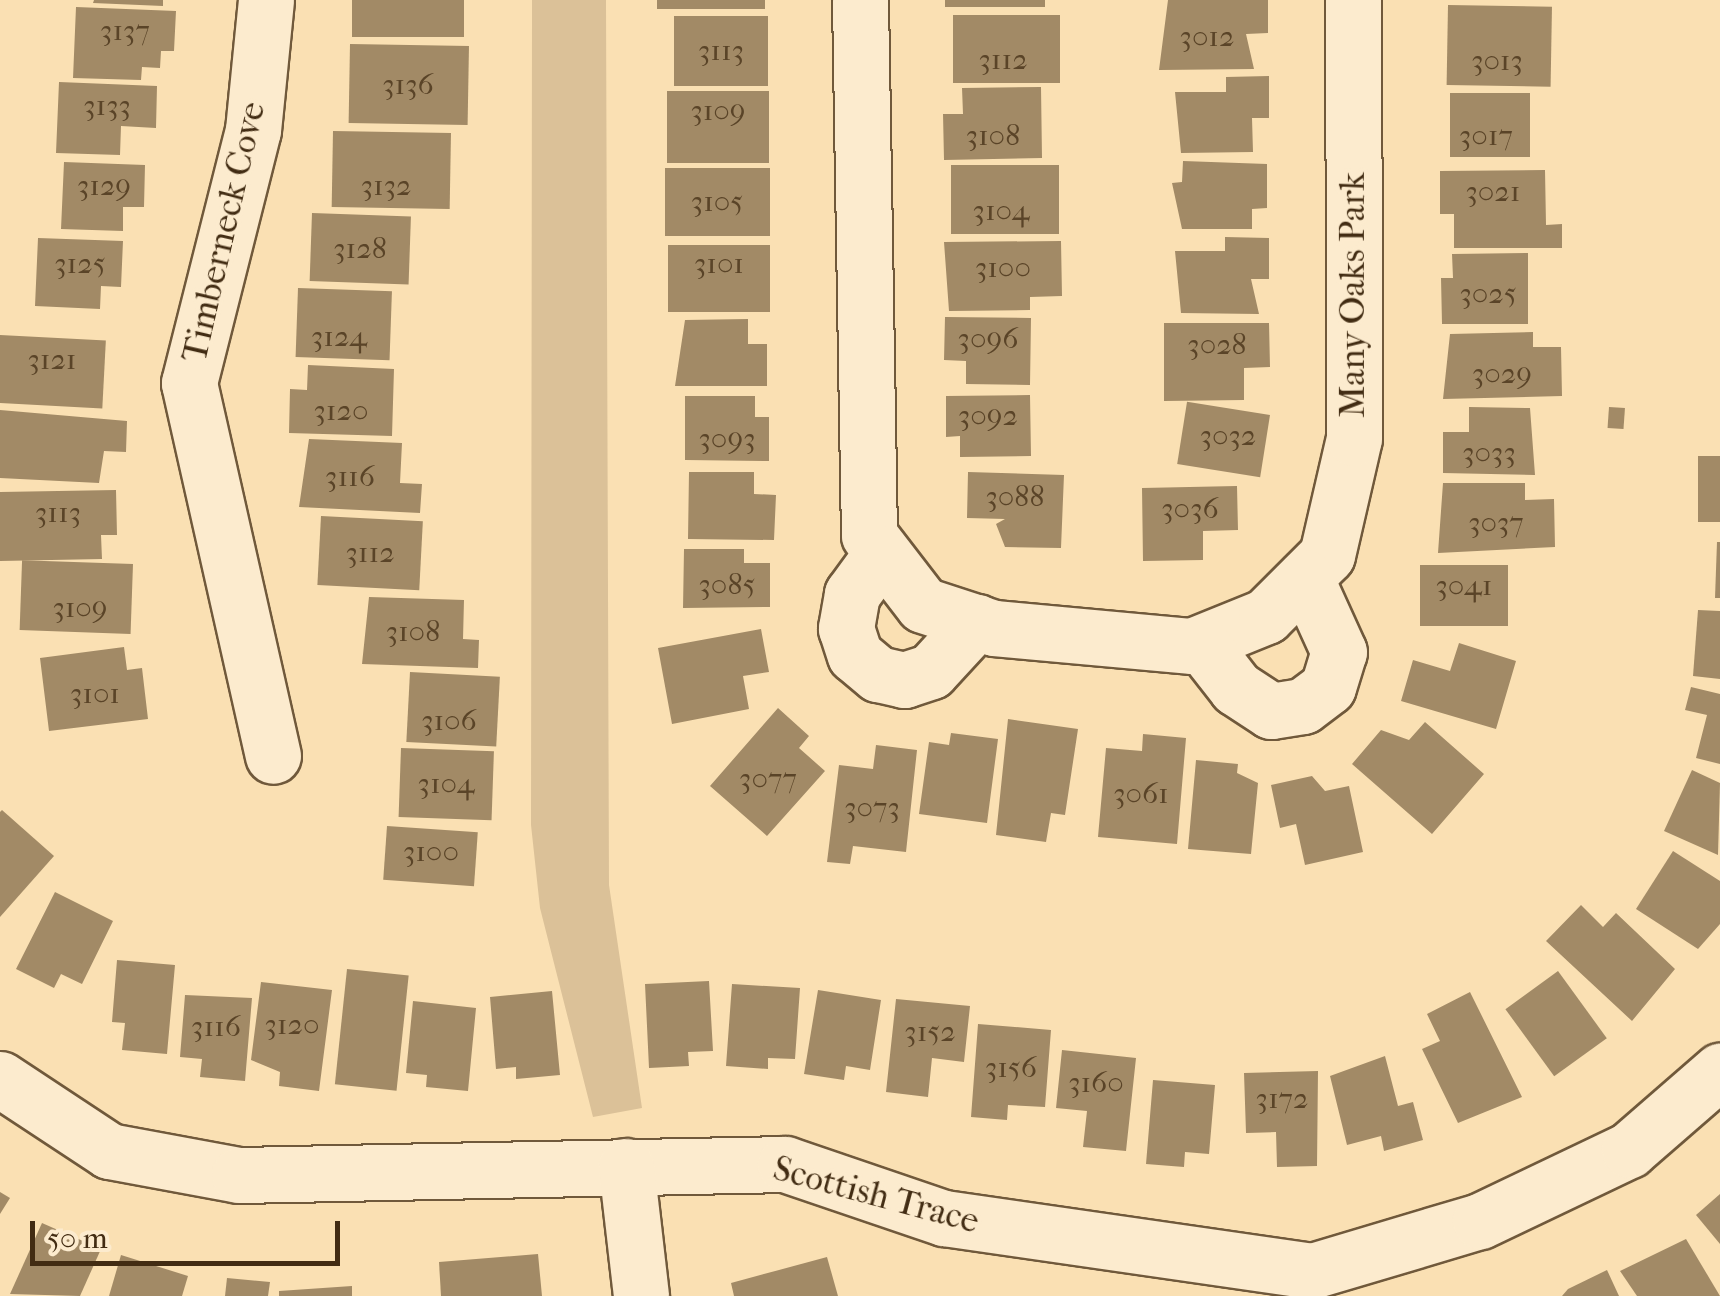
<!DOCTYPE html>
<style>
body{margin:0}
#map{position:relative;width:1720px;height:1296px;overflow:hidden;background:#fae0b3;font-family:"IM FELL French Canon",serif}
div>[style]{position:absolute}
[style*='--x']{left:calc(var(--x)*1px);top:calc(var(--y)*1px);width:calc(var(--w)*1px);rotate:calc(var(--a)*1deg)}
.green>*{inset:0;background:#dbc198}
.building>*{inset:0;background:#a28a66;transform-origin:0 0}
.roads{filter:drop-shadow(2px 0 #70593b) drop-shadow(-2px 0 #70593b) drop-shadow(0 2px #70593b) drop-shadow(0 -2px #70593b)}
.minor>*{height:55px;margin:-27.5px;padding:0 27.5px;transform-origin:27.5px;border-radius:27.5px;background:#fcebce}
span{translate:-50% -50%;white-space:nowrap;text-align:center;line-height:1.15;-webkit-text-stroke:8px #fcebce;paint-order:stroke}
.number-label{font-size:30px;color:#5a4428}
.number-label span{-webkit-text-stroke-width:0}
.street-label{font-size:35px;color:#422c13}
.scale{position:absolute;left:30px;top:1221px;width:310px;height:45px;box-sizing:border-box;border:5px solid #422c13;border-top:0;padding-left:12px;font-size:30px;line-height:35px;white-space:nowrap;color:#422c13;-webkit-text-stroke:8px #fcebce;paint-order:stroke}
</style>
<div id="map">
<div class="green">
<i style="clip-path:polygon(532px 0,606px 0,609px 885px,642px 1108px,593px 1117px,540px 908px,531px 825px)"></i>
</div>
<div class="building">
<i style="clip-path:polygon(94px 0,163px 0,163px 6px,93px 3px)"></i>
<i style="left:352px;top:0;width:112px;height:37px"></i>
<i style="left:657px;top:0;width:108px;height:9px"></i>
<i style="left:945px;top:0;width:100px;height:7px"></i>
<i style="clip-path:polygon(1168px 0,1268px 0,1268px 33px,1246px 34px,1254px 69px,1159px 70px)"></i>
<i style="left:1448px;top:5px;width:104px;height:80px;rotate:1deg"></i>
<i style="clip-path:polygon(76px 7px,176px 11px,174px 51px,161px 51px,160px 68px,142px 67px,141px 80px,73px 78px)"></i>
<i style="left:953px;top:15px;width:107px;height:68px"></i>
<i style="left:674px;top:16px;width:94px;height:70px"></i>
<i style="left:350px;top:44px;width:119px;height:79px;rotate:1deg"></i>
<i style="clip-path:polygon(1269px 76px,1269px 118px,1252px 118px,1253px 152px,1181px 153px,1175px 92px,1226px 92px,1226px 77px)"></i>
<i style="clip-path:polygon(59px 82px,157px 86px,156px 128px,121px 126px,120px 155px,56px 153px)"></i>
<i style="clip-path:polygon(1041px 87px,1042px 158px,944px 160px,943px 114px,963px 114px,962px 88px)"></i>
<i style="left:667px;top:91px;width:102px;height:72px"></i>
<i style="left:1450px;top:93px;width:80px;height:64px"></i>
<i style="left:333px;top:131px;width:118px;height:76px;rotate:1deg"></i>
<i style="clip-path:polygon(1183px 161px,1267px 164px,1267px 208px,1252px 209px,1252px 229px,1182px 229px,1172px 183px,1182px 182px)"></i>
<i style="clip-path:polygon(64px 162px,145px 165px,144px 207px,123px 207px,123px 231px,61px 229px)"></i>
<i style="left:951px;top:165px;width:108px;height:69px"></i>
<i style="left:665px;top:168px;width:105px;height:68px"></i>
<i style="clip-path:polygon(1545px 170px,1546px 225px,1562px 224px,1562px 248px,1454px 248px,1454px 214px,1440px 214px,1440px 171px)"></i>
<i style="left:312px;top:213px;width:99px;height:68px;rotate:2deg"></i>
<i style="clip-path:polygon(1225px 237px,1269px 238px,1269px 279px,1251px 279px,1259px 314px,1181px 313px,1175px 251px,1225px 251px)"></i>
<i style="clip-path:polygon(38px 238px,123px 241px,121px 287px,101px 286px,100px 309px,35px 306px)"></i>
<i style="clip-path:polygon(1061px 241px,1062px 296px,1030px 297px,1030px 310px,949px 311px,944px 242px)"></i>
<i style="left:668px;top:245px;width:102px;height:67px"></i>
<i style="clip-path:polygon(1528px 253px,1528px 324px,1442px 324px,1441px 278px,1453px 278px,1452px 254px)"></i>
<i style="left:298px;top:288px;width:94px;height:69px;rotate:2deg"></i>
<i style="clip-path:polygon(945px 317px,1031px 318px,1030px 385px,966px 384px,966px 361px,944px 360px)"></i>
<i style="clip-path:polygon(748px 319px,748px 344px,767px 344px,767px 386px,675px 386px,685px 320px)"></i>
<i style="clip-path:polygon(1164px 323px,1269px 323px,1270px 367px,1244px 368px,1244px 400px,1164px 401px)"></i>
<i style="clip-path:polygon(1533px 332px,1533px 347px,1561px 347px,1562px 396px,1443px 399px,1450px 334px)"></i>
<i style="left:0;top:335px;width:106px;height:68px;rotate:3deg"></i>
<i style="clip-path:polygon(308px 365px,394px 369px,392px 436px,289px 433px,290px 389px,307px 390px)"></i>
<i style="clip-path:polygon(1030px 395px,1031px 456px,960px 457px,960px 436px,946px 437px,946px 396px)"></i>
<i style="clip-path:polygon(685px 396px,755px 396px,755px 417px,769px 417px,769px 461px,685px 460px)"></i>
<i style="clip-path:polygon(1469px 407px,1530px 408px,1535px 475px,1443px 473px,1443px 432px,1469px 432px)"></i>
<i style="left:1609px;top:407px;width:16px;height:21px;rotate:4deg"></i>
<i style="clip-path:polygon(0 410px,127px 421px,126px 452px,104px 451px,99px 483px,0 478px)"></i>
<i style="left:1270px;top:415px;width:63px;height:84px;rotate:99deg"></i>
<i style="clip-path:polygon(309px 439px,402px 443px,400px 483px,422px 484px,420px 513px,299px 507px)"></i>
<i style="left:1698px;top:456px;width:22px;height:66px"></i>
<i style="clip-path:polygon(689px 472px,754px 472px,754px 494px,776px 495px,774px 540px,688px 539px)"></i>
<i style="clip-path:polygon(968px 472px,1064px 475px,1061px 548px,1005px 547px,996px 524px,1005px 519px,967px 518px)"></i>
<i style="clip-path:polygon(1443px 483px,1525px 483px,1525px 500px,1554px 499px,1555px 547px,1438px 553px)"></i>
<i style="clip-path:polygon(1237px 486px,1238px 530px,1203px 531px,1203px 560px,1143px 561px,1142px 488px)"></i>
<i style="clip-path:polygon(116px 490px,117px 535px,101px 535px,102px 559px,0 561px,0 492px)"></i>
<i style="left:321px;top:516px;width:102px;height:69px;rotate:3deg"></i>
<i style="clip-path:polygon(1717px 542px,1720px 542px,1720px 598px,1715px 598px)"></i>
<i style="clip-path:polygon(684px 549px,744px 549px,744px 563px,770px 563px,770px 607px,683px 608px)"></i>
<i style="left:133px;top:564px;width:70px;height:111px;rotate:92deg"></i>
<i style="left:1420px;top:565px;width:88px;height:61px"></i>
<i style="clip-path:polygon(369px 597px,464px 600px,463px 639px,479px 640px,478px 668px,362px 664px)"></i>
<i style="clip-path:polygon(1698px 610px,1720px 611px,1720px 679px,1693px 676px)"></i>
<i style="clip-path:polygon(761px 629px,769px 672px,743px 676px,749px 709px,672px 724px,658px 648px)"></i>
<i style="clip-path:polygon(1459px 643px,1516px 661px,1496px 729px,1401px 701px,1413px 660px,1450px 671px)"></i>
<i style="clip-path:polygon(124px 647px,127px 670px,142px 668px,148px 719px,49px 731px,40px 658px)"></i>
<i style="left:410px;top:672px;width:90px;height:70px;rotate:3deg"></i>
<i style="clip-path:polygon(1691px 687px,1720px 694px,1720px 764px,1696px 758px,1707px 715px,1685px 710px)"></i>
<i style="clip-path:polygon(778px 708px,809px 736px,799px 748px,825px 771px,767px 836px,710px 786px)"></i>
<i style="clip-path:polygon(1008px 719px,1078px 729px,1065px 815px,1051px 813px,1046px 842px,996px 835px)"></i>
<i style="clip-path:polygon(1425px 722px,1484px 774px,1432px 834px,1352px 764px,1381px 730px,1409px 740px)"></i>
<i style="clip-path:polygon(951px 733px,998px 739px,987px 823px,919px 814px,929px 742px,949px 745px)"></i>
<i style="clip-path:polygon(1143px 734px,1186px 738px,1177px 844px,1098px 837px,1106px 748px,1142px 751px)"></i>
<i style="clip-path:polygon(876px 745px,917px 750px,906px 852px,853px 846px,850px 864px,827px 862px,839px 765px,873px 769px)"></i>
<i style="left:401px;top:748px;width:93px;height:69px;rotate:2deg"></i>
<i style="clip-path:polygon(1196px 760px,1238px 764px,1237px 773px,1258px 783px,1251px 854px,1188px 849px)"></i>
<i style="clip-path:polygon(1692px 770px,1720px 783px,1718px 855px,1664px 831px)"></i>
<i style="clip-path:polygon(1312px 776px,1325px 791px,1349px 786px,1363px 852px,1305px 865px,1296px 824px,1280px 828px,1271px 785px)"></i>
<i style="clip-path:polygon(2px 810px,54px 856px,0 917px,0 812px)"></i>
<i style="left:387px;top:826px;width:91px;height:54px;rotate:4deg"></i>
<i style="clip-path:polygon(1673px 851px,1720px 881px,1720px 924px,1698px 949px,1636px 909px)"></i>
<i style="clip-path:polygon(55px 892px,113px 921px,82px 984px,61px 974px,54px 988px,16px 969px)"></i>
<i style="clip-path:polygon(1581px 905px,1603px 927px,1616px 913px,1675px 969px,1632px 1021px,1546px 941px)"></i>
<i style="clip-path:polygon(117px 960px,175px 965px,167px 1054px,122px 1050px,125px 1023px,112px 1022px)"></i>
<i style="left:347px;top:969px;width:62px;height:116px;rotate:6deg"></i>
<i style="left:1558px;top:971px;width:83px;height:65px;rotate:54deg"></i>
<i style="clip-path:polygon(709px 981px,713px 1051px,688px 1052px,689px 1066px,649px 1068px,645px 984px)"></i>
<i style="clip-path:polygon(261px 982px,332px 990px,319px 1091px,279px 1086px,280px 1072px,251px 1060px)"></i>
<i style="clip-path:polygon(732px 984px,800px 988px,795px 1059px,768px 1058px,768px 1069px,726px 1066px)"></i>
<i style="clip-path:polygon(818px 990px,881px 1000px,870px 1070px,846px 1066px,844px 1080px,804px 1074px)"></i>
<i style="clip-path:polygon(552px 991px,560px 1075px,516px 1079px,516px 1067px,496px 1069px,490px 997px)"></i>
<i style="clip-path:polygon(1470px 992px,1522px 1097px,1458px 1123px,1422px 1049px,1440px 1041px,1427px 1014px)"></i>
<i style="clip-path:polygon(185px 995px,252px 998px,245px 1081px,200px 1077px,202px 1059px,180px 1057px)"></i>
<i style="clip-path:polygon(896px 999px,970px 1006px,964px 1062px,932px 1058px,928px 1097px,886px 1092px)"></i>
<i style="clip-path:polygon(413px 1001px,476px 1008px,468px 1091px,426px 1087px,427px 1075px,406px 1073px)"></i>
<i style="clip-path:polygon(978px 1024px,1051px 1030px,1045px 1107px,1008px 1105px,1007px 1120px,971px 1117px)"></i>
<i style="clip-path:polygon(1062px 1050px,1136px 1058px,1126px 1151px,1083px 1147px,1087px 1111px,1056px 1108px)"></i>
<i style="clip-path:polygon(1385px 1056px,1398px 1106px,1413px 1102px,1423px 1140px,1384px 1151px,1381px 1136px,1347px 1145px,1330px 1076px)"></i>
<i style="clip-path:polygon(1318px 1071px,1317px 1166px,1277px 1167px,1276px 1132px,1246px 1133px,1244px 1073px)"></i>
<i style="clip-path:polygon(1153px 1080px,1215px 1085px,1209px 1154px,1185px 1152px,1184px 1167px,1146px 1164px)"></i>
<i style="clip-path:polygon(0 1192px,10px 1198px,0 1214px)"></i>
<i style="clip-path:polygon(1720px 1194px,1720px 1244px,1696px 1215px)"></i>
<i style="clip-path:polygon(42px 1223px,101px 1249px,80px 1296px,10px 1294px)"></i>
<i style="clip-path:polygon(1686px 1239px,1720px 1296px,1637px 1296px,1620px 1271px)"></i>
<i style="clip-path:polygon(538px 1254px,542px 1296px,441px 1296px,439px 1262px)"></i>
<i style="clip-path:polygon(121px 1255px,188px 1276px,182px 1296px,109px 1296px)"></i>
<i style="clip-path:polygon(827px 1257px,838px 1296px,734px 1296px,731px 1283px)"></i>
<i style="clip-path:polygon(1607px 1270px,1619px 1296px,1562px 1296px,1568px 1289px)"></i>
<i style="clip-path:polygon(227px 1278px,270px 1282px,268px 1296px,225px 1296px)"></i>
<i style="clip-path:polygon(352px 1286px,352px 1296px,279px 1296px,279px 1291px)"></i>
</div>
<div class="roads">
<div class="minor">
<i style="--x:266;--y:0;--w:131;--a:95.7"></i>
<i style="--x:253;--y:130;--w:261;--a:104.2"></i>
<i style="--x:189;--y:383;--w:382;--a:77.3"></i>
<i style="--x:860;--y:0;--w:535;--a:89.04"></i>
<i style="--x:869;--y:535;--w:88;--a:52.4"></i>
<i style="--x:923;--y:605;--w:75;--a:17.9"></i>
<i style="--x:994;--y:628;--w:199;--a:5.2"></i>
<i style="--x:1192;--y:646;--w:80;--a:-22.1"></i>
<i style="--x:1266;--y:616;--w:86;--a:-45"></i>
<i style="--x:1327;--y:555;--w:120;--a:-77"></i>
<i style="--x:1354;--y:438;--w:438;--a:-90.1"></i>
<i style="--x:882;--y:553;--w:51;--a:126.2"></i>
<i style="--x:852;--y:594;--w:35;--a:100"></i>
<i style="--x:846;--y:628;--w:28;--a:72"></i>
<i style="--x:855;--y:655;--w:30;--a:40"></i>
<i style="--x:878;--y:674;--w:27;--a:13"></i>
<i style="--x:904;--y:680;--w:28;--a:-18"></i>
<i style="--x:931;--y:671;--w:67;--a:-47.4"></i>
<i style="--x:1201;--y:643;--w:57;--a:52.1"></i>
<i style="--x:1236;--y:688;--w:42;--a:33.3"></i>
<i style="--x:1271;--y:711;--w:32;--a:-9"></i>
<i style="--x:1303;--y:706;--w:31;--a:-37"></i>
<i style="--x:1328;--y:687;--w:37;--a:-73"></i>
<i style="--x:1339;--y:652;--w:82;--a:-114.4"></i>
<i style="--x:0;--y:1079;--w:131;--a:33.4"></i>
<i style="--x:109;--y:1151;--w:132;--a:10.5"></i>
<i style="--x:239;--y:1175;--w:546;--a:-1.15"></i>
<i style="--x:785;--y:1164;--w:168;--a:18.8"></i>
<i style="--x:944;--y:1218;--w:372;--a:8.2"></i>
<i style="--x:1312;--y:1271;--w:175;--a:-16.6"></i>
<i style="--x:1480;--y:1221;--w:165;--a:-25.5"></i>
<i style="--x:1629;--y:1150;--w:121;--a:-41"></i>
<i style="--x:626;--y:1166;--w:131;--a:83.4"></i>
</div>
</div>
<div class="number-label">
<span style="left:125px;top:31px">3137</span>
<span style="left:1207px;top:37px">3012</span>
<span style="left:721px;top:51px">3113</span>
<span style="left:1003px;top:60px">3112</span>
<span style="left:1497px;top:61px">3013</span>
<span style="left:408px;top:85px">3136</span>
<span style="left:107px;top:106px">3133</span>
<span style="left:718px;top:111px">3109</span>
<span style="left:993px;top:136px">3108</span>
<span style="left:1486px;top:136px">3017</span>
<span style="left:104px;top:186px">3129</span>
<span style="left:386px;top:186px">3132</span>
<span style="left:1493px;top:192px">3021</span>
<span style="left:717px;top:202px">3105</span>
<span style="left:1001px;top:211px">3104</span>
<span style="left:360px;top:249px">3128</span>
<span style="left:80px;top:264px">3125</span>
<span style="left:719px;top:264px">3101</span>
<span style="left:1003px;top:268px">3100</span>
<span style="left:1488px;top:294px">3025</span>
<span style="left:339px;top:337px">3124</span>
<span style="left:988px;top:339px">3096</span>
<span style="left:1217px;top:345px">3028</span>
<span style="left:52px;top:360px">3121</span>
<span style="left:1502px;top:374px">3029</span>
<span style="left:341px;top:411px">3120</span>
<span style="left:988px;top:416px">3092</span>
<span style="left:1228px;top:436px">3032</span>
<span style="left:727px;top:439px">3093</span>
<span style="left:1489px;top:453px">3033</span>
<span style="left:350px;top:477px">3116</span>
<span style="left:1015px;top:497px">3088</span>
<span style="left:1190px;top:509px">3036</span>
<span style="left:58px;top:513px">3113</span>
<span style="left:1496px;top:523px">3037</span>
<span style="left:370px;top:553px">3112</span>
<span style="left:727px;top:585px">3085</span>
<span style="left:1464px;top:586px">3041</span>
<span style="left:80px;top:608px">3109</span>
<span style="left:413px;top:632px">3108</span>
<span style="left:95px;top:694px">3101</span>
<span style="left:449px;top:721px">3106</span>
<span style="left:768px;top:779px">3077</span>
<span style="left:446px;top:784px">3104</span>
<span style="left:1141px;top:794px">3061</span>
<span style="left:872px;top:808px">3073</span>
<span style="left:431px;top:852px">3100</span>
<span style="left:292px;top:1025px">3120</span>
<span style="left:216px;top:1027px">3116</span>
<span style="left:930px;top:1032px">3152</span>
<span style="left:1011px;top:1068px">3156</span>
<span style="left:1096px;top:1083px">3160</span>
<span style="left:1282px;top:1099px">3172</span>
</div>
<div class="street-label">
<span style="left:224px;top:232px;rotate:-77deg">Timberneck Cove</span>
<span style="left:1353px;top:295px;rotate:-90deg">Many Oaks Park</span>
<span style="left:876px;top:1195px;rotate:15deg">Scottish Trace</span>
</div>
<div class="scale">50 m</div>
</div>
